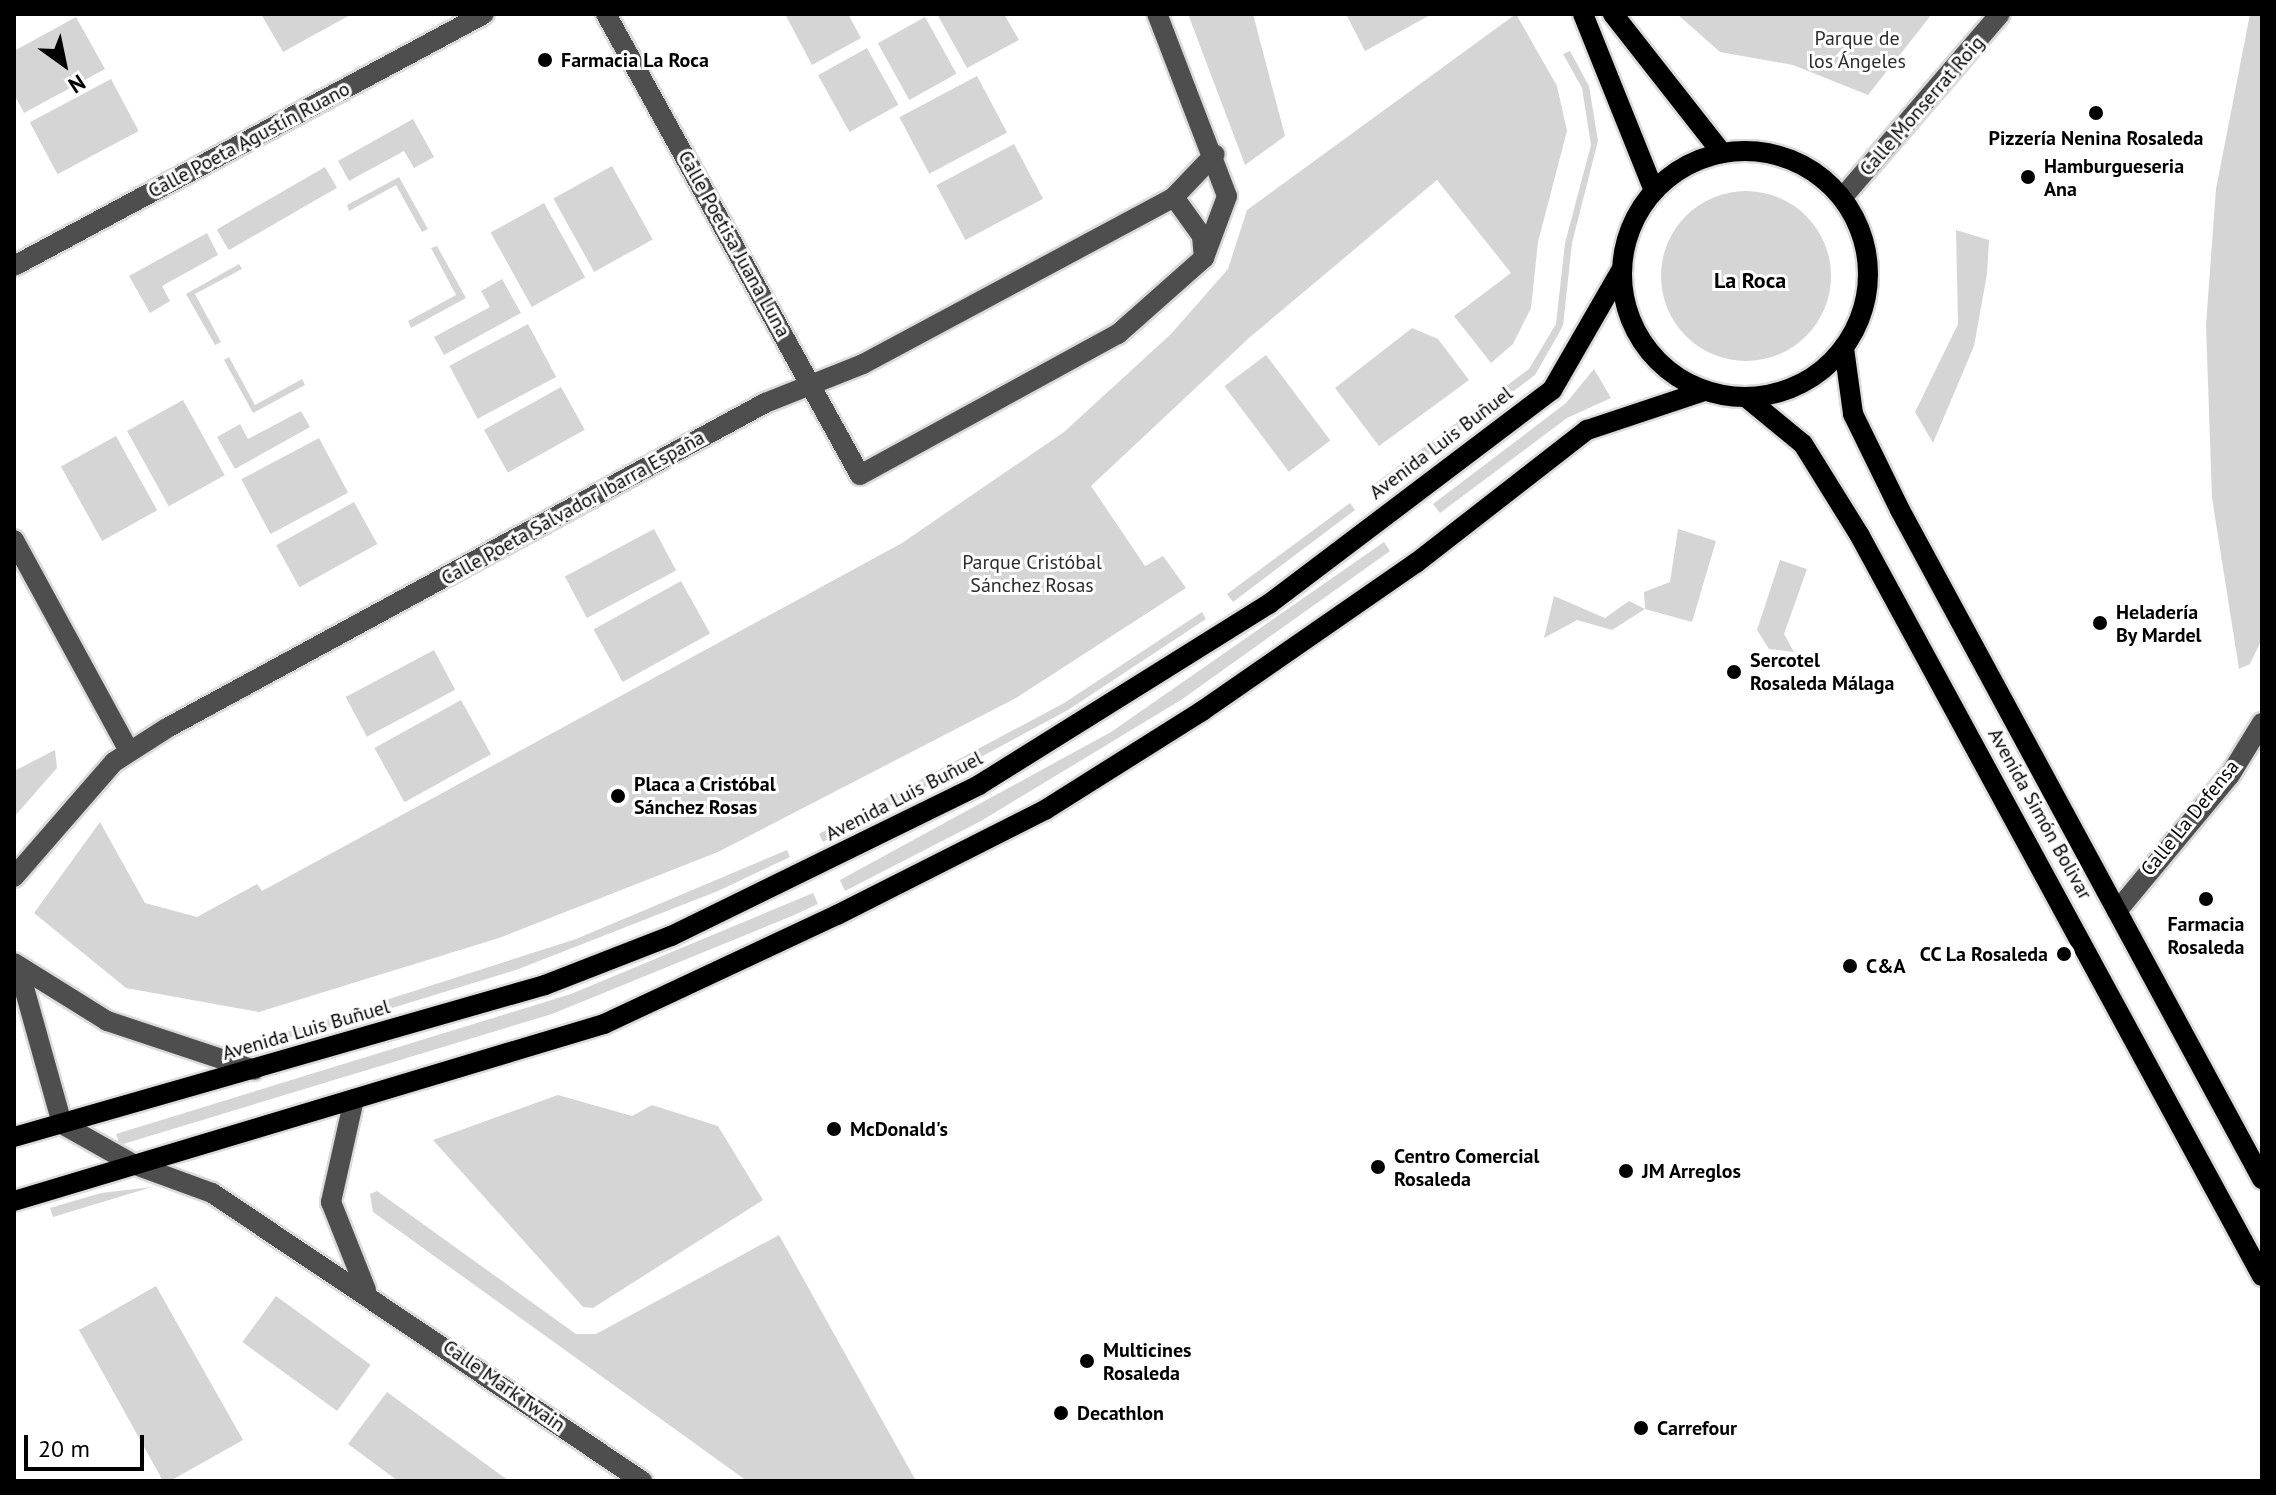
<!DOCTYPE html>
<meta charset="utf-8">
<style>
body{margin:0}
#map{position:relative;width:2276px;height:1495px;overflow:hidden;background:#fff;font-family:"PT Sans",sans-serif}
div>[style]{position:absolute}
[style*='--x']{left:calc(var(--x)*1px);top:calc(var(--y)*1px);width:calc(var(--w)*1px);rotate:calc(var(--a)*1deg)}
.green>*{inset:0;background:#d5d5d5;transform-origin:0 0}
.round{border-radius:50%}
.roads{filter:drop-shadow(2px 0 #dbdbdb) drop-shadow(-2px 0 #dbdbdb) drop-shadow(0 2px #dbdbdb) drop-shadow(0 -2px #dbdbdb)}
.minor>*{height:20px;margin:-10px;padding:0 10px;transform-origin:10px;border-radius:10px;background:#4e4e4e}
.major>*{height:20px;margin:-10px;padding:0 10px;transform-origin:10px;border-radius:10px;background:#000}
.major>.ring{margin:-10px;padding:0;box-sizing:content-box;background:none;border:20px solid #000;border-radius:50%}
.dots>*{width:22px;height:22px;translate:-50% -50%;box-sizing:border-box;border:4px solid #fff;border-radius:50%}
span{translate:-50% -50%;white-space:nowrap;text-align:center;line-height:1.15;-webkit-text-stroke:6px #fff;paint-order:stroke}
.park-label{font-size:20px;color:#2c2c2c}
.poi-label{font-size:20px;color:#000;font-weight:700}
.left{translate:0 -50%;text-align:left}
.right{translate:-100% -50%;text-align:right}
.street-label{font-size:20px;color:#000}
.neighbourhood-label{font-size:22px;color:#000;font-weight:700}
.frame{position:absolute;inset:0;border:16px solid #000;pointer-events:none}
.north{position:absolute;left:24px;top:24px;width:80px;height:80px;-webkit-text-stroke:6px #fff;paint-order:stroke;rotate:147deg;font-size:22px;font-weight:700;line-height:32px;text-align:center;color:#000}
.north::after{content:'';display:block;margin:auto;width:28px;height:36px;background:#000;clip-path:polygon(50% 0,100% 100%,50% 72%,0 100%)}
.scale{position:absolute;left:24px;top:1435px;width:120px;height:36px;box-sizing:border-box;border:4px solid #000;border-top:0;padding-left:10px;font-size:24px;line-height:28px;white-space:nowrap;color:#000;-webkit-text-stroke:6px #fff;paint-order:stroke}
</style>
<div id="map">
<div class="green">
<i style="clip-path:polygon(261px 14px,352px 14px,283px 52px)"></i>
<i style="clip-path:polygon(785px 14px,848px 14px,861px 38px,812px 65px)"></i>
<i style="clip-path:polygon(937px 14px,1004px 14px,1019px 40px,967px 68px)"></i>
<i style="clip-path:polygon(1188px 14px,1253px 14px,1285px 136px,1245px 165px)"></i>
<i style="clip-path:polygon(1346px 14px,1432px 14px,1365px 51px)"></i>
<i style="clip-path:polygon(1516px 14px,1557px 86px,1567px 131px,1538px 242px,1531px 308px,1513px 344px,1491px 363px,1454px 316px,1511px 273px,1437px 180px,1249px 338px,1091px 486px,1145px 566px,1163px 556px,1186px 588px,1016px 698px,718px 852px,499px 938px,259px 1012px,126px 988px,34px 913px,100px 822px,145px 903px,197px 917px,257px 884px,262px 891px,902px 543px,1064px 432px,1171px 334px,1228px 269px,1247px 210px)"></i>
<i style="clip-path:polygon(1677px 14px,1932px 14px,1868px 95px,1793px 65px,1720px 52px)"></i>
<i style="clip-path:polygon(2250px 14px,2262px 14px,2262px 639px,2250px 664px,2239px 669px,2212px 498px,2206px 325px,2216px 189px)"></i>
<i style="clip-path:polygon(76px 17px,105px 69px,24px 113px,14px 94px,14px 51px)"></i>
<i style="left:925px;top:17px;width:65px;height:54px;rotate:61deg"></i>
<i style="left:867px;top:48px;width:65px;height:56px;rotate:61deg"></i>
<i style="clip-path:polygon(1570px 51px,1589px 86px,1598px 141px,1572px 243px,1563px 326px,1535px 375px,1378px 493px,1373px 485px,1529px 369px,1556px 324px,1565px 243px,1591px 145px,1582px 88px,1563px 54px)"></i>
<i style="left:977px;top:76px;width:64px;height:88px;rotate:62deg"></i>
<i style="left:111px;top:79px;width:59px;height:92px;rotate:62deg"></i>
<i style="clip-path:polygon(413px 119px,434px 157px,414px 168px,404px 151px,349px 181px,338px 161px)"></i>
<i style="left:1014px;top:144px;width:62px;height:88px;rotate:62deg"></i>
<i style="left:612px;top:166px;width:84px;height:67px;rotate:61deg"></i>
<i style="left:325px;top:167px;width:24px;height:125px;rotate:60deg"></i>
<i style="clip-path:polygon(399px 177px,428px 229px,422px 232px,396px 185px,349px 211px,347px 205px)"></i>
<i class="round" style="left:1661px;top:191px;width:170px;height:170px"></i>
<i style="left:544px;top:203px;width:85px;height:61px;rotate:61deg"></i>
<i style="clip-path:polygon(1956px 230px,1989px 240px,1987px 274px,1974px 346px,1933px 443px,1915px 412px,1958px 324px)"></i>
<i style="clip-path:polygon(207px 233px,218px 255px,162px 286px,170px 301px,150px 313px,129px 276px)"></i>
<i style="clip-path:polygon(437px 246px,466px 298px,411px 328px,408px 321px,456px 295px,431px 248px)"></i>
<i style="clip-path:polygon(239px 264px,242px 269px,195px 294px,221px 342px,215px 345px,186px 294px)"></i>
<i style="clip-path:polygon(502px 279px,521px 313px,444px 355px,434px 337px,490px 307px,481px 291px)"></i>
<i style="left:528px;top:324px;width:60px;height:89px;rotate:62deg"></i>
<i style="clip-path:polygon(1412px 328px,1438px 339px,1469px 380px,1379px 446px,1335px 388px)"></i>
<i style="left:1266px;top:355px;width:107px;height:52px;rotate:53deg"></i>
<i style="clip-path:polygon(229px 357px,255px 405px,302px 379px,305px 385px,253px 413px,224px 360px)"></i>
<i style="clip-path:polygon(1594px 369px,1611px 398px,1567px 418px,1440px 513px,1433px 504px,1566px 403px)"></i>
<i style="left:561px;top:387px;width:49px;height:88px;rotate:61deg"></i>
<i style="left:183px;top:400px;width:86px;height:64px;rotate:61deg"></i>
<i style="clip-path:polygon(301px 411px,310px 427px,235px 469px,217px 437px,240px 424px,248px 439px)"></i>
<i style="left:116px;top:436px;width:85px;height:63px;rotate:61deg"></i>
<i style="left:319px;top:438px;width:62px;height:88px;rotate:62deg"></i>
<i style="left:354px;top:502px;width:48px;height:89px;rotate:61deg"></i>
<i style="clip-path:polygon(1350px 503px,1355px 510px,1233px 602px,1227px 594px)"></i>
<i style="left:654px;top:529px;width:47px;height:101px;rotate:62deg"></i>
<i style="clip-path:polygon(1678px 529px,1716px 541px,1692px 622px,1645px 609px,1612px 630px,1577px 620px,1544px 638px,1554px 596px,1605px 618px,1629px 601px,1645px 609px,1644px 592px,1670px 582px)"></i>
<i style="clip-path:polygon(1384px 542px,1390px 551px,1181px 700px,981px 821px,845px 891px,840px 880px,1111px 732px)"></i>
<i style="clip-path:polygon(1780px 560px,1807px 569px,1784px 634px,1794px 652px,1769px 649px,1757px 630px)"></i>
<i style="left:681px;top:581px;width:60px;height:100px;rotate:61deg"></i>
<i style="clip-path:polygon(1202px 612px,1206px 619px,1068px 710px,823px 842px,819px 834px,1064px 703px)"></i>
<i style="left:434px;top:650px;width:45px;height:100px;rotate:62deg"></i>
<i style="left:461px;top:700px;width:62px;height:99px;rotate:61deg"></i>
<i style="clip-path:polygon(55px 750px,57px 768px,14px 817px,14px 771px)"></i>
<i style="clip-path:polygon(787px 850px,790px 857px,718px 891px,516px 970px,301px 1036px,258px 1041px,576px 939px)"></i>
<i style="clip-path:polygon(813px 893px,818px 904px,792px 916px,552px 1014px,120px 1145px,116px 1134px,571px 994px)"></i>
<i style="clip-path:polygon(558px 1095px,632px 1116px,652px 1105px,718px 1126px,763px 1200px,593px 1308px,583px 1307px,433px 1140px)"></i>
<i style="clip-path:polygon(152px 1187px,53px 1217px,50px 1208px,101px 1193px)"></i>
<i style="clip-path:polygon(377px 1191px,576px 1334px,596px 1334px,779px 1235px,916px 1481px,747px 1481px,373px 1212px,370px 1194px)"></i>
<i style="clip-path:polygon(156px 1286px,243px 1440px,170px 1481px,163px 1481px,79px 1330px)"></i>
<i style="left:276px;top:1296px;width:117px;height:57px;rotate:36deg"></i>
<i style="clip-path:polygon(387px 1392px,509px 1481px,398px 1481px,348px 1444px)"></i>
</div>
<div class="roads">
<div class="minor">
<i style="--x:606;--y:14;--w:526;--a:61.15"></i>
<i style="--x:860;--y:475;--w:294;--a:-28.7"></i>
<i style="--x:1118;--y:334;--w:115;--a:-41.5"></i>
<i style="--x:1204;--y:258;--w:66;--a:-69.6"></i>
<i style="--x:1227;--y:196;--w:195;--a:-111"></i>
<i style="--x:1174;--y:197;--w:48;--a:54.3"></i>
<i style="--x:1202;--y:236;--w:22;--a:85"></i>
<i style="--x:1843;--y:197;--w:241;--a:-49.4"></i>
<i style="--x:14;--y:266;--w:533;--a:-28.2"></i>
<i style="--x:14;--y:540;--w:240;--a:61.4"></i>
<i style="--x:14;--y:877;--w:152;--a:-49"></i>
<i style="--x:114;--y:762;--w:63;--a:-32.7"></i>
<i style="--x:167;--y:728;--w:681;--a:-28.52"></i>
<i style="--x:765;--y:403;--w:105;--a:-21.7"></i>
<i style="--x:863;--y:364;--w:353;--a:-28.2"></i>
<i style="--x:1174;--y:197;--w:59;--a:-46.4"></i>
<i style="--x:2117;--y:911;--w:177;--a:-50.3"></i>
<i style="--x:2230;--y:775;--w:61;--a:-58.4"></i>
<i style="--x:14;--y:963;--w:110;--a:31.9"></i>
<i style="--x:107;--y:1021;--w:155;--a:18.4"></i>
<i style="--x:18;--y:966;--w:164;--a:74.4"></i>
<i style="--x:62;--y:1124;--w:81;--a:29.4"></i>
<i style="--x:133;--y:1164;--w:84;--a:20.2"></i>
<i style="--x:212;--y:1193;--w:518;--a:33.81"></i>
<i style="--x:354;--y:1099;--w:106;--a:102.6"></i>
<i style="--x:331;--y:1202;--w:95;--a:68.3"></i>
</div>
<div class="major">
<i style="--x:1583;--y:14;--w:191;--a:68.1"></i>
<i style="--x:1613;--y:14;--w:177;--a:51.9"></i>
<i class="ring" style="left:1622px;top:151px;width:226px;height:226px"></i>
<i style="--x:1844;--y:348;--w:67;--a:82.2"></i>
<i style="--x:1853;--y:414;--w:107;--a:63.9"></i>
<i style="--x:1900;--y:510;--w:761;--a:61.58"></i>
<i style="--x:1747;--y:398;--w:72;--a:39.4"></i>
<i style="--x:1803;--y:444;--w:108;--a:58.2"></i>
<i style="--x:1860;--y:536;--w:842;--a:61.49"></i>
<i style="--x:14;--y:1137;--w:552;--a:-15.97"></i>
<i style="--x:545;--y:985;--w:135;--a:-21.3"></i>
<i style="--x:671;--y:936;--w:343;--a:-26.1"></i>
<i style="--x:979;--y:785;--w:342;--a:-32"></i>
<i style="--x:1269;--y:604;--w:355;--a:-37.1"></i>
<i style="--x:1552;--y:390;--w:140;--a:-60"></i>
<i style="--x:14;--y:1201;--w:616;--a:-16.7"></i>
<i style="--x:604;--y:1024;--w:257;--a:-25.1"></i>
<i style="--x:837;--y:915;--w:233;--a:-26.8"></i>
<i style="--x:1045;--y:810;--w:186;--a:-32.2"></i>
<i style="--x:1202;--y:711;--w:260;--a:-34.7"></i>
<i style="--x:1416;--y:563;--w:217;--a:-37.9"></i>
<i style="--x:1587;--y:430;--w:123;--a:-18.4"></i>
</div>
</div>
<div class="dots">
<i style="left:545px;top:60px;background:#000"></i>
<i style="left:2096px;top:113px;background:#000"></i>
<i style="left:2028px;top:177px;background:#000"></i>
<i style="left:2100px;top:623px;background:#000"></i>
<i style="left:1734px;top:672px;background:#000"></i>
<i style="left:618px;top:796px;background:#000"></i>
<i style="left:2206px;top:899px;background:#000"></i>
<i style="left:2064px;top:954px;background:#000"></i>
<i style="left:1850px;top:966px;background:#000"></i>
<i style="left:834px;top:1129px;background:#000"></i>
<i style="left:1378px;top:1167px;background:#000"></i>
<i style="left:1626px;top:1171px;background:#000"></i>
<i style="left:1087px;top:1361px;background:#000"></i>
<i style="left:1061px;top:1413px;background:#000"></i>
<i style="left:1641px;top:1428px;background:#000"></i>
</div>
<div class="park-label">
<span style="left:1857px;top:50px">Parque de<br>los Ángeles</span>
<span style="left:1032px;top:574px">Parque Cristóbal<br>Sánchez Rosas</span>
</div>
<div class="poi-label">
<span class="left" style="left:561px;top:60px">Farmacia La Roca</span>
<span style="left:2096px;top:138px">Pizzería Nenina Rosaleda</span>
<span class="left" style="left:2044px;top:178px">Hamburgueseria<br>Ana</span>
<span class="left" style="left:2116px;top:624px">Heladería<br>By Mardel</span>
<span class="left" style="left:1750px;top:672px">Sercotel<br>Rosaleda Málaga</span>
<span class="left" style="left:634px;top:796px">Placa a Cristóbal<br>Sánchez Rosas</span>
<span style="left:2206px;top:936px">Farmacia<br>Rosaleda</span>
<span class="right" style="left:2048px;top:954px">CC La Rosaleda</span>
<span class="left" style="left:1866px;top:966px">C&amp;A</span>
<span class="left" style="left:850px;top:1129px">McDonald's</span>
<span class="left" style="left:1394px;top:1168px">Centro Comercial<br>Rosaleda</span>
<span class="left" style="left:1642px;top:1171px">JM Arreglos</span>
<span class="left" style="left:1103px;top:1362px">Multicines<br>Rosaleda</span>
<span class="left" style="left:1077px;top:1413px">Decathlon</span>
<span class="left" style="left:1657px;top:1428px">Carrefour</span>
</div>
<div class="street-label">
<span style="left:1922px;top:106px;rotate:-49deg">Calle Monserrat Roig</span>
<span style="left:249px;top:140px;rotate:-28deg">Calle Poeta Agustín Ruano</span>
<span style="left:734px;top:244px;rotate:61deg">Calle Poetisa Juana Luna</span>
<span style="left:1441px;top:443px;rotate:-37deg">Avenida Luis Buñuel</span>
<span style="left:573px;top:508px;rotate:-29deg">Calle Poeta Salvador Ibarra España</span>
<span style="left:904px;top:796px;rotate:-27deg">Avenida Luis Buñuel</span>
<span style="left:2040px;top:814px;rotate:61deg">Avenida Simón Bolivar</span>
<span style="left:2190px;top:818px;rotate:-51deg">Calle La Defensa</span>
<span style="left:306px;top:1030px;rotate:-16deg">Avenida Luis Buñuel</span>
<span style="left:504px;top:1386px;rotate:35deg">Calle Mark Twain</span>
</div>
<div class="neighbourhood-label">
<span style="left:1750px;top:281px">La Roca</span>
</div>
<div class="frame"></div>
<div class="north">N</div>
<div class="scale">20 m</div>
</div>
